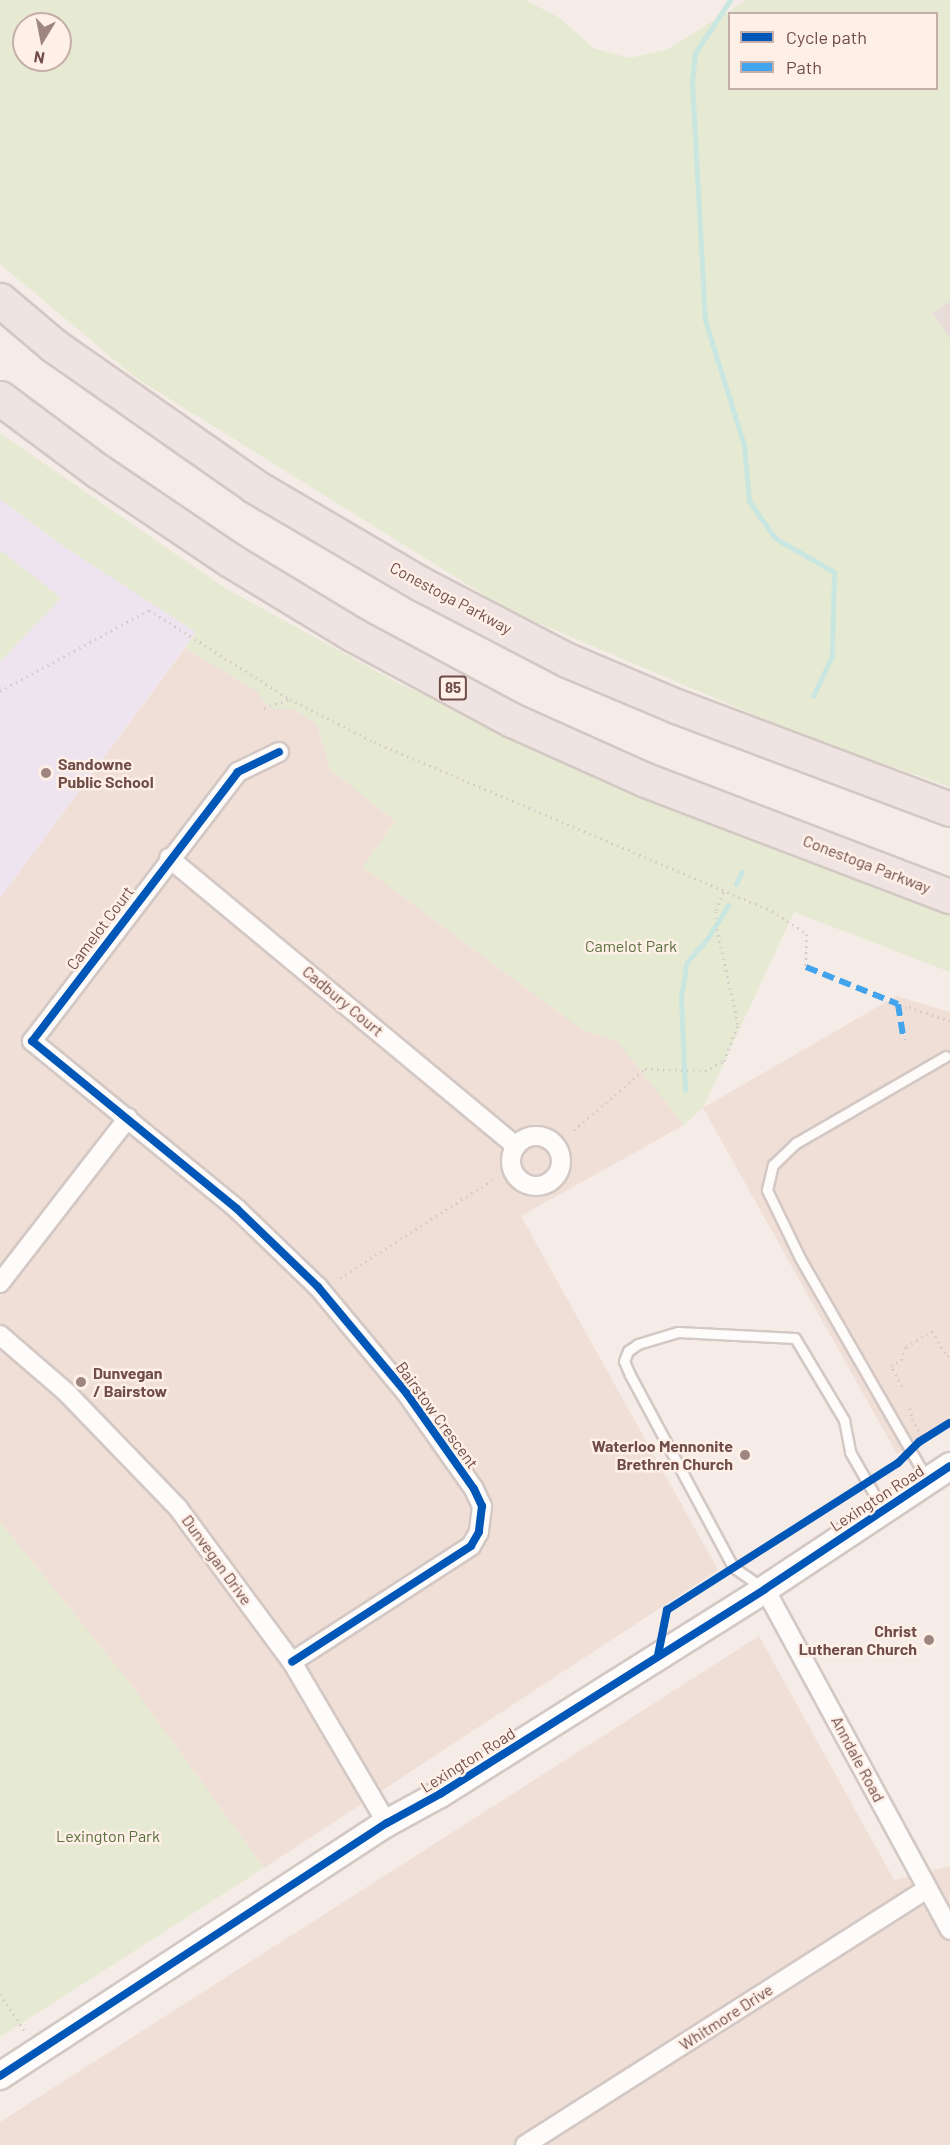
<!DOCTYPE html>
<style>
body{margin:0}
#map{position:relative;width:950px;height:2145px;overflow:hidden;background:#f5ece7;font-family:Barlow,sans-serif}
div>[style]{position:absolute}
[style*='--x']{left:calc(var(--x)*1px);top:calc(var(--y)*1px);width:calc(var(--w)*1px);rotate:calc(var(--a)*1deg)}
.residential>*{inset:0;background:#f0dfd7}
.industrial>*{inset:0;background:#e7dcd8}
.education>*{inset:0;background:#ede4f0}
.green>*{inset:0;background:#e7ead2}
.stream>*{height:5px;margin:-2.5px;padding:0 2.5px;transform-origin:2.5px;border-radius:2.5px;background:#cae6e1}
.path>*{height:3px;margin-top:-1.5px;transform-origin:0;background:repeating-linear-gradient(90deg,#d6cbc9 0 1.5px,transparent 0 6px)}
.roads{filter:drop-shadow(2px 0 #d4c8c4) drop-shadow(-2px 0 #d4c8c4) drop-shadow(0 2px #d4c8c4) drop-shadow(0 -2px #d4c8c4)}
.lane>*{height:9px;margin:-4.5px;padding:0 4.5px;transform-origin:4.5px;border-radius:4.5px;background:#fefcfb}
.street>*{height:18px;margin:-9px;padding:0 9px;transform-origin:9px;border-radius:9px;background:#fefcfb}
.street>.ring{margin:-9px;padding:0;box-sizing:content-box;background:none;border:18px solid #fefcfb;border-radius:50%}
.secondary>*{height:26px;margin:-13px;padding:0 13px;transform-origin:13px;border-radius:13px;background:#fefcfb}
.highway>*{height:33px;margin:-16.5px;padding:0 16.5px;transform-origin:16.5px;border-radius:16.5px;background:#f0e4e3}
.quiet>*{height:6px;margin-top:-3px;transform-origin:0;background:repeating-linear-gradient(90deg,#42a4ec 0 12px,transparent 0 18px)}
.cycleway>*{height:8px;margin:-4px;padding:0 4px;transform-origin:4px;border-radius:4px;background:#0057b8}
.dots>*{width:16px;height:16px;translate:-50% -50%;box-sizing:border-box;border:3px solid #feefe7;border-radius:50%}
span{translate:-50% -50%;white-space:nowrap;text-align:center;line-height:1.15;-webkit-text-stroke:5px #feefe7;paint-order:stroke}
.shield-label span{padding:2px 4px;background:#feefe7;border:2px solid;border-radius:4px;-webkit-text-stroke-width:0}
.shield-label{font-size:15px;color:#714d49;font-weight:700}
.street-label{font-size:16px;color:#714d49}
.poi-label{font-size:16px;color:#714d49;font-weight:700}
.left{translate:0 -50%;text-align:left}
.right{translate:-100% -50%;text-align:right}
.park-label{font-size:16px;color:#5b713f}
.legend{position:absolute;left:728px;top:12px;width:210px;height:78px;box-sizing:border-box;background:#feefe7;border:2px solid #c6aea8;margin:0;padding:8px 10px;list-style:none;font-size:18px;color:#714d49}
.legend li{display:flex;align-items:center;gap:12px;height:30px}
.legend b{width:30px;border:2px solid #c6aea8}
.north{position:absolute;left:12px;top:12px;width:60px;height:60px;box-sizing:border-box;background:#feefe7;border:2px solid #c6aea8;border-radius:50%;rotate:190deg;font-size:16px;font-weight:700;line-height:24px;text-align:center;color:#714d49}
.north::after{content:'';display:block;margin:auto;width:21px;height:27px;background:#9f8580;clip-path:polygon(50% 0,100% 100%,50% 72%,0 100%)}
</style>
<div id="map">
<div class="residential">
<i style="clip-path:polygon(185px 648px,257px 691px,270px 709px,293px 709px,317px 724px,330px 769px,395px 821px,363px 867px,583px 1030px,617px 1041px,684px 1125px,521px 1216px,718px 1570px,264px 1868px,129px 1682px,0 1522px,0 898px)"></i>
<i style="clip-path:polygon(896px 996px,950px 1012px,950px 1420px,897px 1454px,703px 1108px)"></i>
<i style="clip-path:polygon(759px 1636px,894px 1880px,950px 1866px,950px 2145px,0 2145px,0 2122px)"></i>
</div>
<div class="industrial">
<i style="clip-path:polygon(950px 301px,950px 339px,932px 313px)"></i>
</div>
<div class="education">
<i style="clip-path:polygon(0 499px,63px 546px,196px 632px,0 898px)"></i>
</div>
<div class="green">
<i style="clip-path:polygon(evenodd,0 0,525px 0,558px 17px,595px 49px,630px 58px,668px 49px,747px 0,950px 0,950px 301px,932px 313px,950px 339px,950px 787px,804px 736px,510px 611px,136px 378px,0 264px,0 0,730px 14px,936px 14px,936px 88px,730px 88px,730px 14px,0 0,24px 24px,60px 24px,60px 60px,24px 60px,24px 24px)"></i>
<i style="clip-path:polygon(0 433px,225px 588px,400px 684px,715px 826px,950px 912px,950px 972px,794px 912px,703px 1108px,684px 1125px,617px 1041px,583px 1030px,363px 867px,395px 821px,330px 769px,317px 724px,293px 709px,270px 709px,257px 691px,185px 648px,196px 632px,63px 546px,0 499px)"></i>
<i style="clip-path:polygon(0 550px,61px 598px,0 662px)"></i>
<i style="clip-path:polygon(0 1522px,129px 1682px,264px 1868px,0 2037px)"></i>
</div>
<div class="stream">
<i style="--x:730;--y:0;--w:64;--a:123.4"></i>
<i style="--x:695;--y:53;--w:28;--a:96"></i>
<i style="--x:692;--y:81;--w:239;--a:86.9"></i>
<i style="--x:705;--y:320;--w:131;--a:72.7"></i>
<i style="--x:744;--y:445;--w:56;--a:84.9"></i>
<i style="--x:749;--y:501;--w:45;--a:54.9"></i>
<i style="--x:775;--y:538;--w:68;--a:30"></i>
<i style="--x:834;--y:572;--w:84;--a:91.4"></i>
<i style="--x:832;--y:656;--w:44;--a:115.4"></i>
<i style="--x:736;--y:884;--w:14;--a:-65"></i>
<i style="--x:685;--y:1090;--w:92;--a:-92.5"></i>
<i style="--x:681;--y:998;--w:36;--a:-81"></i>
<i style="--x:687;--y:962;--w:30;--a:-49"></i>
<i style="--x:707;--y:939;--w:40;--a:-58"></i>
</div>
<div class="path">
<i style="--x:0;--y:691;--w:170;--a:-28.5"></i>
<i style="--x:149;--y:610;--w:167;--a:32.3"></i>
<i style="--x:290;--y:699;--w:94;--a:27.1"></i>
<i style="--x:374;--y:742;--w:432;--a:23"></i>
<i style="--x:772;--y:911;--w:42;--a:33.3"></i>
<i style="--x:807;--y:934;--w:33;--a:92"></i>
<i style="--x:264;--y:708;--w:28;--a:-19"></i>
<i style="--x:899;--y:1009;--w:10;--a:-11"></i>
<i style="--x:909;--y:1007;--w:43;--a:18.9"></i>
<i style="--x:574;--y:1130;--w:94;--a:-40.7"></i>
<i style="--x:645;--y:1069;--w:60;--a:1.9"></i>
<i style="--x:705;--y:1071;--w:21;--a:-28"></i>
<i style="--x:724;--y:1061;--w:40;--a:-69"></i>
<i style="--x:738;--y:1024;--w:101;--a:-102.5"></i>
<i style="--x:716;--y:925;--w:15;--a:-90"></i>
<i style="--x:716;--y:910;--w:21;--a:-67"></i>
<i style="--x:340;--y:1278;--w:181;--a:-32.8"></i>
<i style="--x:902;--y:1386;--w:23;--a:-119"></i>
<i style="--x:891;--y:1366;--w:12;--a:-31"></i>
<i style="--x:901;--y:1360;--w:14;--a:-69"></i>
<i style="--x:906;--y:1347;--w:31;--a:-32"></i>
<i style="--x:932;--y:1331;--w:29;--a:59"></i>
<i style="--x:947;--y:1356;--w:3;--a:-18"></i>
<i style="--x:910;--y:1408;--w:11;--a:80"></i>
<i style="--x:912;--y:1419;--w:23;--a:59"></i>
<i style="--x:0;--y:1994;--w:47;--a:56.3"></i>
</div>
<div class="roads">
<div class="lane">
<i style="--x:927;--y:1479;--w:255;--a:-119.9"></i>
<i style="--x:800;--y:1258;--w:76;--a:-115.9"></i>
<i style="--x:767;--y:1190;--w:26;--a:-77"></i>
<i style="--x:773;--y:1165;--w:32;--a:-44"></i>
<i style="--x:796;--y:1143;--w:173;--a:-30.1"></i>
<i style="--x:763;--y:1588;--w:37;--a:-145"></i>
<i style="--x:733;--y:1567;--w:218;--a:-118.2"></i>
<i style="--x:630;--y:1375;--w:15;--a:-113"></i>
<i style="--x:624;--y:1361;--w:11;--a:-68"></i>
<i style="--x:628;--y:1351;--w:12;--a:-35"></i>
<i style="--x:638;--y:1344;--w:42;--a:-16.7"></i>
<i style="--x:678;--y:1332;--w:117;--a:2.9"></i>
<i style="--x:795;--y:1338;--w:96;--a:59.1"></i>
<i style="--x:844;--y:1420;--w:33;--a:79"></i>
<i style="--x:850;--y:1452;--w:64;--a:60.3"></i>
</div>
<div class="street">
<i style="--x:279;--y:752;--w:46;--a:154"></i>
<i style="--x:238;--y:772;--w:339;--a:127.4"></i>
<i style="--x:32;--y:1041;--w:265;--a:39.3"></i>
<i style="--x:237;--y:1209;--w:112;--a:43.9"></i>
<i style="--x:318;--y:1287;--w:139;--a:50.2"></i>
<i style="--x:407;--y:1394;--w:116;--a:54.8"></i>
<i style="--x:474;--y:1489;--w:19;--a:65"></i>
<i style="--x:482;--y:1506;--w:26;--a:97"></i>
<i style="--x:479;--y:1532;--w:16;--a:120"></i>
<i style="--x:471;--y:1546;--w:213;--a:147.1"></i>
<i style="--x:169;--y:858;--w:451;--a:39.7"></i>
<i class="ring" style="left:511px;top:1136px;width:32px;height:32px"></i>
<i style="--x:0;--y:1283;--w:209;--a:-52.2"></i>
<i style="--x:0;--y:1335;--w:87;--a:40.8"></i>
<i style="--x:66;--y:1392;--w:161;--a:46"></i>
<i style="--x:178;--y:1508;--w:192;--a:53.5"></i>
<i style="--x:292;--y:1662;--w:187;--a:59.5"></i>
<i style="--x:765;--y:1589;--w:388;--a:61.5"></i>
<i style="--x:525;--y:2145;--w:477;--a:-32.5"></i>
</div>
<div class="secondary">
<i style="--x:0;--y:2076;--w:462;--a:-33.2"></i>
<i style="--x:387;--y:1823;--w:60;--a:-28.7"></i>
<i style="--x:440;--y:1794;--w:384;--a:-32.2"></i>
<i style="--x:765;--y:1589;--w:222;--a:-33.6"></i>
</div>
<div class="highway">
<i style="--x:0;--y:300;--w:70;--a:40.3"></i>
<i style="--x:53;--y:345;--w:246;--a:35"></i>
<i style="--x:254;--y:486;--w:194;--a:30.4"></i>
<i style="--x:421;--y:584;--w:165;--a:27.5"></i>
<i style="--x:567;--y:660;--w:118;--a:22.9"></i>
<i style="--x:676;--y:706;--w:293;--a:20.6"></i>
<i style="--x:0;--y:398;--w:122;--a:36.7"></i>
<i style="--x:98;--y:471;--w:159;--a:34"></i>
<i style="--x:230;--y:560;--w:143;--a:31.2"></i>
<i style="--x:352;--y:634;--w:182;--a:28.3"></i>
<i style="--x:512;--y:720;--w:144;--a:24.2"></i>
<i style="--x:643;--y:779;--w:329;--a:20.9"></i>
</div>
</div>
<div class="quiet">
<i style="--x:806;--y:967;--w:99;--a:21.9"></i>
<i style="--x:898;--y:1004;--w:36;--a:81"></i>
</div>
<div class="cycleway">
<i style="--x:279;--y:752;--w:46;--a:154"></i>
<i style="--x:238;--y:772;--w:339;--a:127.4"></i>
<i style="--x:32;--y:1041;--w:265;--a:39.3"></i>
<i style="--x:237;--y:1209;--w:112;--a:43.9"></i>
<i style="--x:318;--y:1287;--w:139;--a:50.2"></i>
<i style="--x:407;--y:1394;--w:116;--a:54.8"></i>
<i style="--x:474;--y:1489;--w:19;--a:65"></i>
<i style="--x:482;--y:1506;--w:26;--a:97"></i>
<i style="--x:479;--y:1532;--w:16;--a:120"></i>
<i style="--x:471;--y:1546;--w:213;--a:147.1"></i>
<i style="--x:658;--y:1655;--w:46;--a:-78.7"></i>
<i style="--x:667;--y:1610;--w:274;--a:-32.5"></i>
<i style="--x:898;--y:1463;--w:30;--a:-45"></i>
<i style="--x:919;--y:1442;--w:36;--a:-32"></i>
<i style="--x:0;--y:2076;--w:462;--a:-33.2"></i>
<i style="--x:387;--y:1823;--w:60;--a:-28.7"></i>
<i style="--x:440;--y:1794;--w:384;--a:-32.2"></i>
<i style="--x:765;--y:1589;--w:222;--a:-33.6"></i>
</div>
<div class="dots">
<i style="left:46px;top:773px;background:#9f8580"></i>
<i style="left:81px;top:1382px;background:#9f8580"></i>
<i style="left:745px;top:1455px;background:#9f8580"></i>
<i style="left:929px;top:1640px;background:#9f8580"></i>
</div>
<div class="shield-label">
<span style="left:453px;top:688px">85</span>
</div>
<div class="street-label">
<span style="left:451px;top:598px;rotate:28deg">Conestoga Parkway</span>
<span style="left:867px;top:864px;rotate:21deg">Conestoga Parkway</span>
<span style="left:100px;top:928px;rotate:-53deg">Camelot Court</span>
<span style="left:343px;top:1001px;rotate:40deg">Cadbury Court</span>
<span style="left:437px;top:1415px;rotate:54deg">Bairstow Crescent</span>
<span style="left:877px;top:1498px;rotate:-33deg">Lexington Road</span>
<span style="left:217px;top:1560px;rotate:54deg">Dunvegan Drive</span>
<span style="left:858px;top:1759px;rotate:62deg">Anndale Road</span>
<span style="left:468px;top:1760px;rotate:-32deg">Lexington Road</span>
<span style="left:726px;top:2017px;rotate:-33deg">Whitmore Drive</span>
</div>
<div class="poi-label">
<span class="left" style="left:58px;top:773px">Sandowne<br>Public School</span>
<span class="left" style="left:93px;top:1382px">Dunvegan<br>/ Bairstow</span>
<span class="right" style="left:733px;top:1455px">Waterloo Mennonite<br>Brethren Church</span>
<span class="right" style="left:917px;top:1640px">Christ<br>Lutheran Church</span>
</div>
<div class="park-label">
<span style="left:631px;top:946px">Camelot Park</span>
<span style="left:108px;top:1836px">Lexington Park</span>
</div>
<ul class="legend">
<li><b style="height:8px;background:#0057b8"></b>Cycle path</li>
<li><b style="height:8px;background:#42a4ec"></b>Path</li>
</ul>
<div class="north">N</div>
</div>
